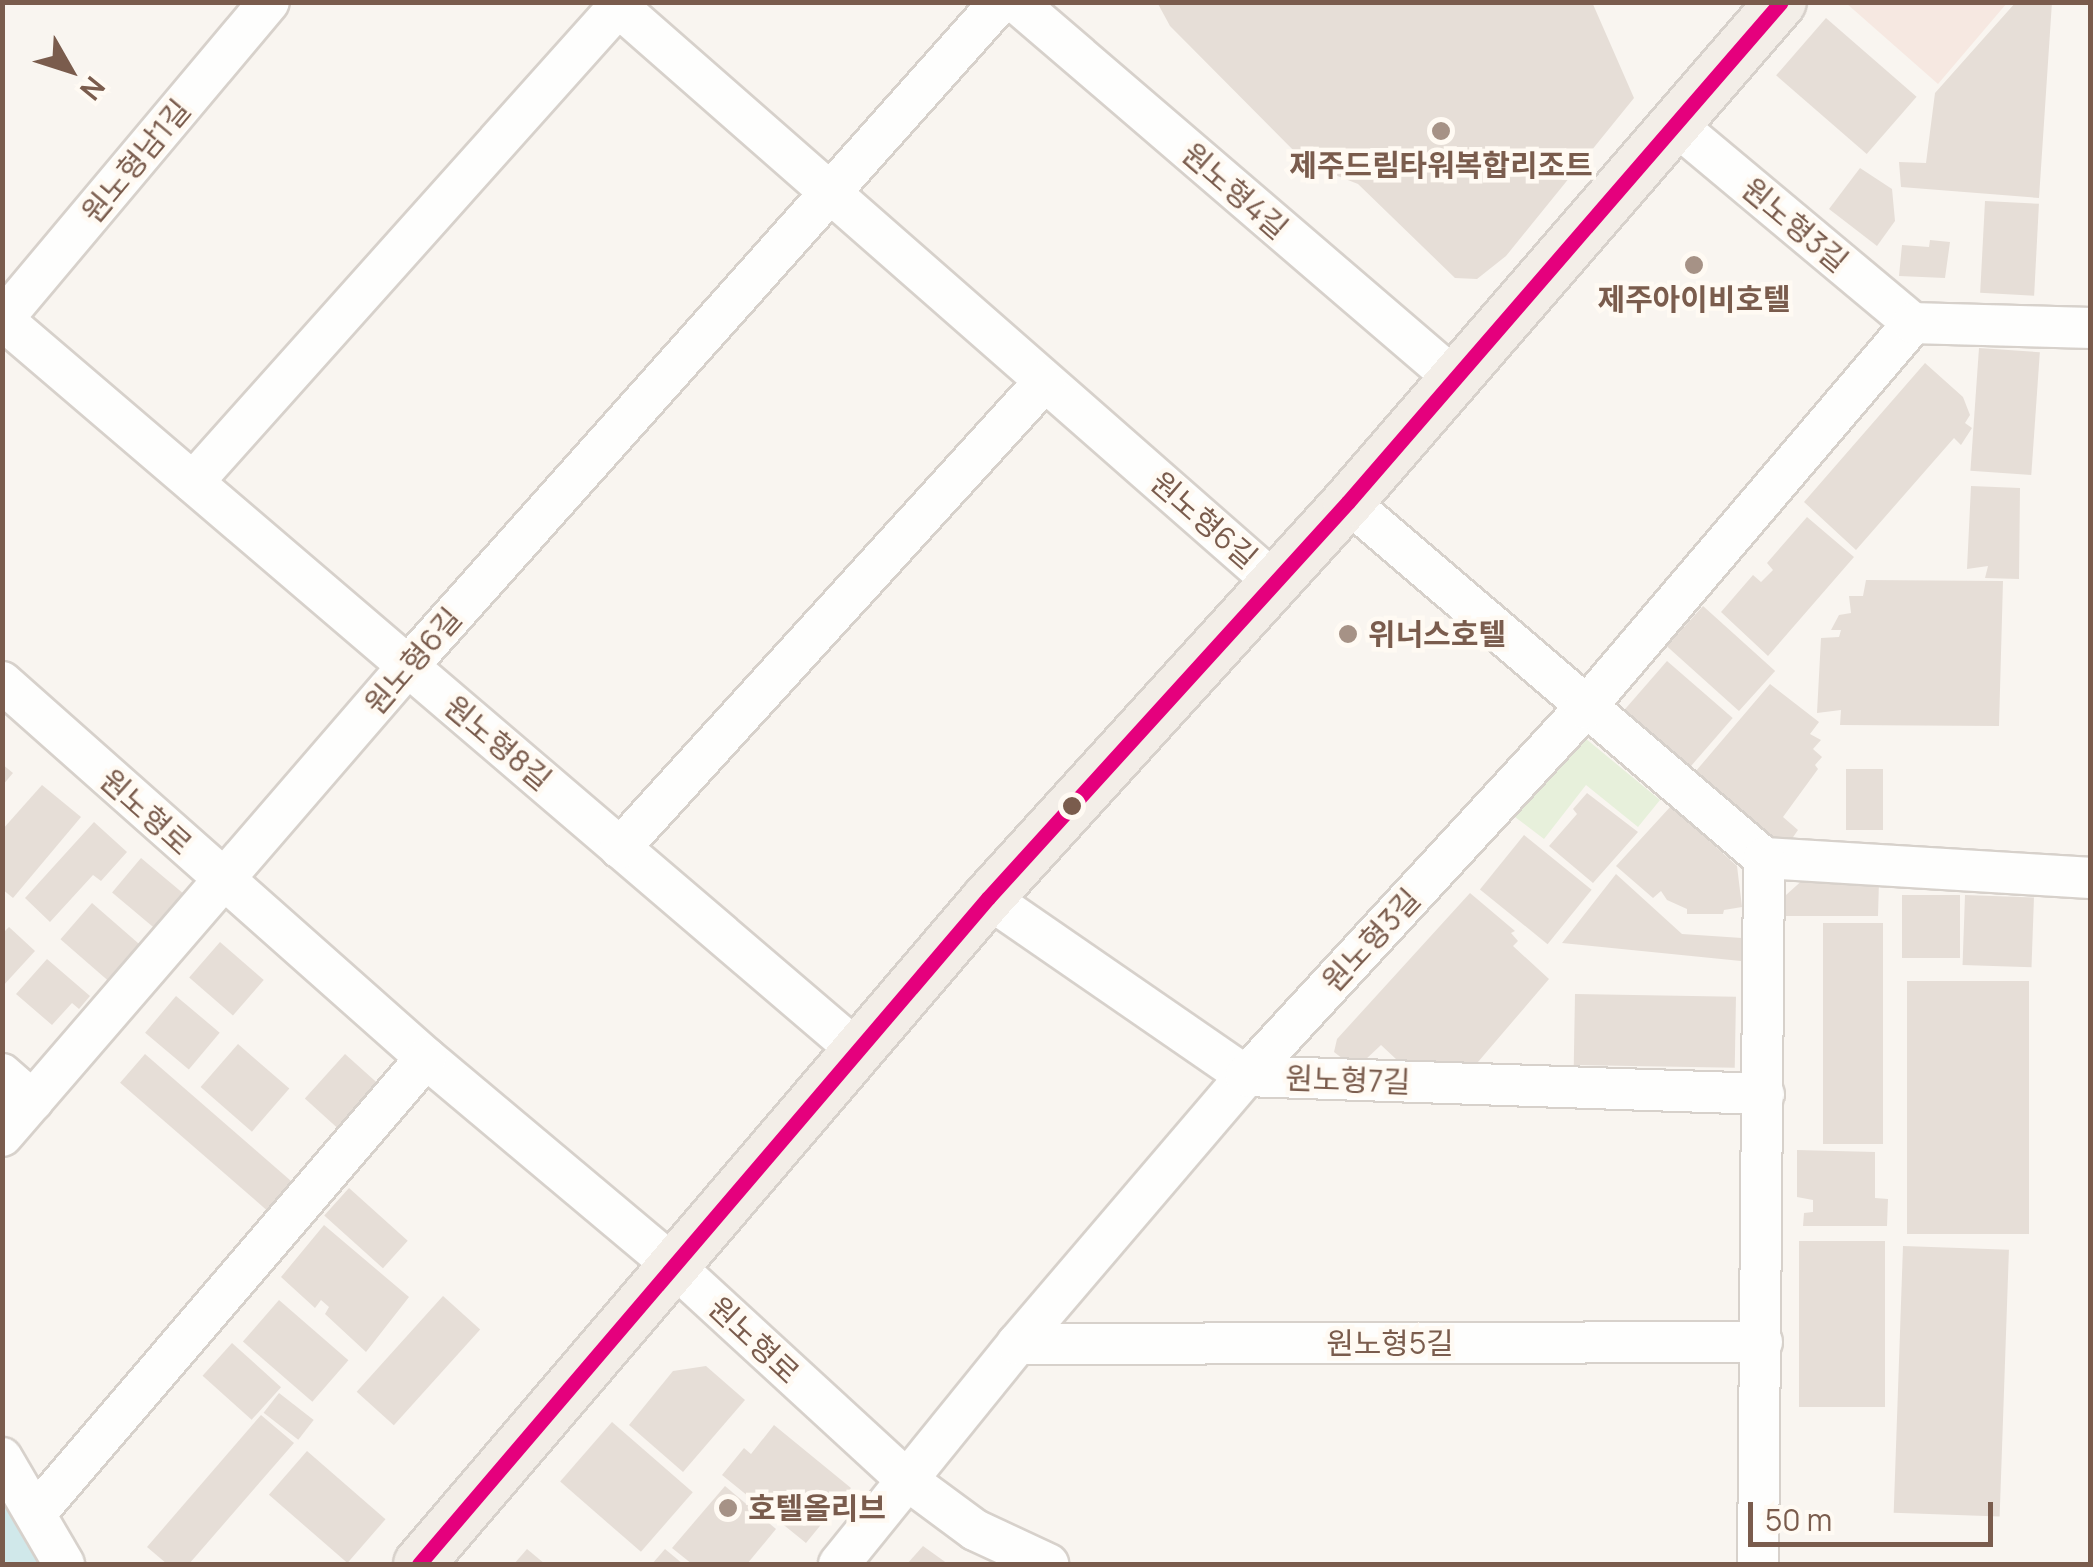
<!DOCTYPE html>
<meta charset="utf-8">
<style>
body{margin:0}
#map{position:relative;width:2093px;height:1567px;overflow:hidden;background:#f9f5f0;font-family:Manrope,"Noto Sans KR",sans-serif}
div>[style]{position:absolute}
[style*='--x']{left:calc(var(--x)*1px);top:calc(var(--y)*1px);width:calc(var(--w)*1px);rotate:calc(var(--a)*1deg)}
.commercial>*{inset:0;background:#f6e8e1}
.green>*{inset:0;background:#e7f0db}
.river>*{height:60px;margin:-30px;padding:0 30px;transform-origin:30px;border-radius:30px;background:#d0e8ea}
.building>*{inset:0;background:#e6ded7;transform-origin:0 0}
.roads{filter:drop-shadow(2px 0 #d7d1cb) drop-shadow(-2px 0 #d7d1cb) drop-shadow(0 2px #d7d1cb) drop-shadow(0 -2px #d7d1cb)}
.minor>*{height:40px;margin:-20px;padding:0 20px;transform-origin:20px;border-radius:20px;background:#fefefd}
.major>*{height:50px;margin:-25px;padding:0 25px;transform-origin:25px;border-radius:25px;background:#f3eee8}
.bus-1>*{height:15px;margin:-7.5px;padding:0 7.5px;transform-origin:7.5px;border-radius:7.5px;background:#e5007d}
.dots>*{width:28px;height:28px;translate:-50% -50%;box-sizing:border-box;border:5px solid #fffaf3;border-radius:50%}
span{translate:-50% -50%;white-space:nowrap;text-align:center;line-height:1.15;-webkit-text-stroke:9px #fffaf3;paint-order:stroke}
.street-label{font-size:30px;color:#7a5c4d}
.poi-label{font-size:30px;color:#7a5c4d;font-weight:700}
.left{translate:0 -50%;text-align:left}
.frame{position:absolute;inset:0;border:5px solid #7a5c4d;pointer-events:none}
.north{position:absolute;left:20px;top:20px;width:100px;height:100px;-webkit-text-stroke:8px #fffaf3;paint-order:stroke;rotate:129deg;font-size:28px;font-weight:700;line-height:40px;text-align:center;color:#7a5c4d}
.north::after{content:'';display:block;margin:auto;width:35px;height:45px;background:#7a5c4d;clip-path:polygon(50% 0,100% 100%,50% 72%,0 100%)}
.scale{position:absolute;left:1748px;top:1502px;width:245px;height:45px;box-sizing:border-box;border:5px solid #7a5c4d;border-top:0;padding-left:12px;font-size:30px;line-height:35px;white-space:nowrap;color:#7a5c4d;-webkit-text-stroke:8px #fffaf3;paint-order:stroke}
</style>
<div id="map">
<div class="commercial">
<i style="clip-path:polygon(1846px 3px,2007px 3px,1938px 84px)"></i>
</div>
<div class="green">
<i style="clip-path:polygon(1585px 738px,1660px 800px,1638px 827px,1586px 785px,1544px 839px,1515px 817px)"></i>
</div>
<div class="river">
<i style="--x:2;--y:1537;--w:34;--a:53"></i>
</div>
<div class="building">
<i style="clip-path:polygon(1157px 2px,1592px 2px,1634px 98px,1506px 256px,1477px 279px,1455px 278px,1358px 184px,1307px 164px,1170px 26px)"></i>
<i style="clip-path:polygon(2016px 2px,2052px 2px,2039px 198px,1901px 187px,1899px 162px,1926px 163px,1935px 93px)"></i>
<i style="left:1826px;top:18px;width:120px;height:76px;rotate:41deg"></i>
<i style="clip-path:polygon(1860px 168px,1892px 189px,1895px 221px,1877px 246px,1829px 209px)"></i>
<i style="left:1985px;top:201px;width:54px;height:92px;rotate:3deg"></i>
<i style="clip-path:polygon(1930px 240px,1950px 242px,1945px 278px,1899px 276px,1902px 245px,1929px 247px)"></i>
<i style="left:1979px;top:348px;width:61px;height:123px;rotate:4deg"></i>
<i style="clip-path:polygon(1925px 363px,1963px 397px,1970px 415px,1965px 423px,1972px 428px,1961px 445px,1954px 438px,1856px 550px,1804px 502px)"></i>
<i style="clip-path:polygon(1971px 486px,2020px 488px,2019px 579px,1985px 578px,1988px 566px,1967px 569px)"></i>
<i style="clip-path:polygon(1807px 517px,1854px 557px,1768px 656px,1721px 612px,1753px 575px,1761px 582px,1773px 570px,1767px 563px)"></i>
<i style="clip-path:polygon(1866px 580px,2003px 581px,1999px 726px,1840px 725px,1841px 710px,1817px 713px,1821px 638px,1839px 637px,1841px 630px,1831px 630px,1839px 615px,1851px 613px,1849px 596px,1863px 596px)"></i>
<i style="left:1703px;top:606px;width:97px;height:54px;rotate:42deg"></i>
<i style="left:1667px;top:661px;width:87px;height:65px;rotate:41deg"></i>
<i style="clip-path:polygon(1770px 684px,1819px 722px,1810px 734px,1821px 740px,1813px 749px,1822px 757px,1815px 765px,1818px 769px,1783px 817px,1798px 830px,1789px 843px,1763px 842px,1690px 778px)"></i>
<i style="clip-path:polygon(2px 764px,13px 773px,2px 786px)"></i>
<i style="left:1846px;top:769px;width:37px;height:61px"></i>
<i style="clip-path:polygon(42px 785px,81px 817px,13px 898px,2px 889px,2px 830px)"></i>
<i style="clip-path:polygon(1587px 793px,1638px 832px,1593px 883px,1549px 846px,1577px 814px,1573px 809px)"></i>
<i style="clip-path:polygon(1671px 806px,1737px 866px,1742px 907px,1724px 910px,1723px 914px,1687px 914px,1687px 909px,1667px 900px,1661px 891px,1653px 898px,1616px 866px)"></i>
<i style="clip-path:polygon(94px 822px,127px 852px,101px 881px,93px 875px,50px 922px,25px 898px)"></i>
<i style="left:1524px;top:835px;width:87px;height:70px;rotate:39deg"></i>
<i style="left:141px;top:858px;width:70px;height:45px;rotate:40deg"></i>
<i style="clip-path:polygon(1616px 874px,1682px 934px,1742px 938px,1741px 961px,1562px 943px)"></i>
<i style="clip-path:polygon(1806px 877px,1879px 881px,1878px 916px,1785px 916px,1786px 895px)"></i>
<i style="clip-path:polygon(1470px 893px,1515px 931px,1511px 933px,1518px 941px,1513px 946px,1549px 979px,1466px 1076px,1412px 1074px,1381px 1045px,1364px 1061px,1347px 1062px,1334px 1052px,1337px 1039px)"></i>
<i style="left:1902px;top:895px;width:58px;height:63px"></i>
<i style="left:1965px;top:895px;width:69px;height:70px;rotate:2deg"></i>
<i style="left:92px;top:903px;width:67px;height:48px;rotate:41deg"></i>
<i style="left:1823px;top:923px;width:60px;height:221px"></i>
<i style="clip-path:polygon(9px 927px,35px 951px,2px 987px,2px 934px)"></i>
<i style="left:220px;top:942px;width:58px;height:47px;rotate:41deg"></i>
<i style="clip-path:polygon(47px 959px,90px 996px,79px 1009px,72px 1003px,52px 1025px,16px 994px)"></i>
<i style="left:1907px;top:981px;width:122px;height:253px"></i>
<i style="left:1575px;top:994px;width:161px;height:71px;rotate:1deg"></i>
<i style="left:176px;top:996px;width:57px;height:48px;rotate:40deg"></i>
<i style="left:238px;top:1044px;width:68px;height:57px;rotate:41deg"></i>
<i style="left:145px;top:1054px;width:200px;height:38px;rotate:41deg"></i>
<i style="left:345px;top:1054px;width:48px;height:60px;rotate:42deg"></i>
<i style="clip-path:polygon(1797px 1150px,1875px 1152px,1875px 1198px,1888px 1199px,1887px 1226px,1803px 1226px,1804px 1213px,1813px 1212px,1813px 1200px,1797px 1197px)"></i>
<i style="left:349px;top:1188px;width:79px;height:37px;rotate:42deg"></i>
<i style="clip-path:polygon(324px 1225px,409px 1297px,366px 1352px,325px 1314px,329px 1307px,321px 1300px,315px 1308px,281px 1277px)"></i>
<i style="left:1799px;top:1241px;width:86px;height:166px"></i>
<i style="left:1903px;top:1246px;width:106px;height:267px;rotate:2deg"></i>
<i style="left:443px;top:1296px;width:50px;height:129px;rotate:42deg"></i>
<i style="left:279px;top:1300px;width:92px;height:55px;rotate:41deg"></i>
<i style="left:232px;top:1343px;width:66px;height:44px;rotate:42deg"></i>
<i style="clip-path:polygon(706px 1366px,745px 1400px,683px 1472px,629px 1425px,673px 1371px)"></i>
<i style="left:279px;top:1393px;width:44px;height:25px;rotate:38deg"></i>
<i style="clip-path:polygon(261px 1415px,294px 1443px,189px 1564px,167px 1564px,147px 1547px)"></i>
<i style="left:612px;top:1422px;width:107px;height:79px;rotate:41deg"></i>
<i style="clip-path:polygon(774px 1425px,851px 1488px,806px 1543px,722px 1475px,744px 1448px,751px 1454px)"></i>
<i style="left:307px;top:1451px;width:104px;height:58px;rotate:41deg"></i>
<i style="clip-path:polygon(725px 1486px,776px 1529px,747px 1564px,692px 1564px,672px 1548px)"></i>
<i style="clip-path:polygon(923px 1546px,948px 1564px,907px 1564px)"></i>
<i style="clip-path:polygon(527px 1549px,545px 1564px,514px 1564px)"></i>
<i style="clip-path:polygon(665px 1549px,683px 1564px,652px 1564px)"></i>
</div>
<div class="roads">
<div class="minor">
<i style="--x:613;--y:2;--w:878;--a:41.26"></i>
<i style="--x:1016;--y:2;--w:579;--a:40.65"></i>
<i style="--x:1677;--y:126;--w:307;--a:39.9"></i>
<i style="--x:2;--y:319;--w:1125;--a:40.53"></i>
<i style="--x:2;--y:320;--w:415;--a:-50"></i>
<i style="--x:193;--y:482;--w:637;--a:-48.18"></i>
<i style="--x:1348;--y:502;--w:548;--a:40.56"></i>
<i style="--x:1764;--y:858;--w:327;--a:3.5"></i>
<i style="--x:2;--y:682;--w:567;--a:41.57"></i>
<i style="--x:426;--y:1058;--w:322;--a:40"></i>
<i style="--x:673;--y:1265;--w:316;--a:42.6"></i>
<i style="--x:906;--y:1479;--w:86;--a:36.5"></i>
<i style="--x:975;--y:1530;--w:81;--a:25"></i>
<i style="--x:620;--y:848;--w:631;--a:-47.7"></i>
<i style="--x:988;--y:898;--w:313;--a:34.6"></i>
<i style="--x:1246;--y:1076;--w:518;--a:1.99"></i>
<i style="--x:2;--y:1074;--w:41;--a:41.1"></i>
<i style="--x:2;--y:1136;--w:621;--a:-49.18"></i>
<i style="--x:408;--y:666;--w:890;--a:-48.28"></i>
<i style="--x:1017;--y:1344;--w:745;--a:-0.15"></i>
<i style="--x:2;--y:1458;--w:123;--a:59.7"></i>
<i style="--x:36;--y:1513;--w:599;--a:-49.4"></i>
<i style="--x:839;--y:1564;--w:283;--a:-51"></i>
<i style="--x:1017;--y:1344;--w:353;--a:-49.5"></i>
<i style="--x:1246;--y:1076;--w:500;--a:-47.35"></i>
<i style="--x:1585;--y:708;--w:506;--a:-49.57"></i>
<i style="--x:1913;--y:323;--w:177;--a:1.6"></i>
<i style="--x:1758;--y:1564;--w:706;--a:-89.51"></i>
</div>
<div class="major">
<i style="--x:419;--y:1564;--w:876;--a:-49.49"></i>
<i style="--x:988;--y:898;--w:535;--a:-47.73"></i>
<i style="--x:1348;--y:502;--w:661;--a:-49.11"></i>
</div>
</div>
<div class="bus-1">
<i style="--x:419;--y:1564;--w:876;--a:-49.49"></i>
<i style="--x:988;--y:898;--w:535;--a:-47.73"></i>
<i style="--x:1348;--y:502;--w:661;--a:-49.11"></i>
</div>
<div class="dots">
<i style="left:1441px;top:131px;background:#a69286"></i>
<i style="left:1694px;top:265px;background:#a69286"></i>
<i style="left:1348px;top:634px;background:#a69286"></i>
<i style="left:1072px;top:806px;background:#7a5c4d"></i>
<i style="left:728px;top:1508px;background:#a69286"></i>
</div>
<div class="street-label">
<span style="left:136px;top:161px;rotate:-50deg">원노형남1길</span>
<span style="left:1235px;top:191px;rotate:41deg">원노형4길</span>
<span style="left:1795px;top:225px;rotate:40deg">원노형3길</span>
<span style="left:1204px;top:520px;rotate:41deg">원노형6길</span>
<span style="left:413px;top:661px;rotate:-49deg">원노형6길</span>
<span style="left:498px;top:743px;rotate:40deg">원노형8길</span>
<span style="left:146px;top:812px;rotate:42deg">원노형로</span>
<span style="left:1371px;top:940px;rotate:-47deg">원노형3길</span>
<span style="left:1348px;top:1080px;rotate:2deg">원노형7길</span>
<span style="left:754px;top:1340px;rotate:43deg">원노형로</span>
<span style="left:1390px;top:1343px">원노형5길</span>
</div>
<div class="poi-label">
<span style="left:1441px;top:165px">제주드림타워복합리조트</span>
<span style="left:1694px;top:299px">제주아이비호텔</span>
<span class="left" style="left:1368px;top:634px">위너스호텔</span>
<span class="left" style="left:748px;top:1508px">호텔올리브</span>
</div>
<div class="frame"></div>
<div class="north">N</div>
<div class="scale">50 m</div>
</div>
